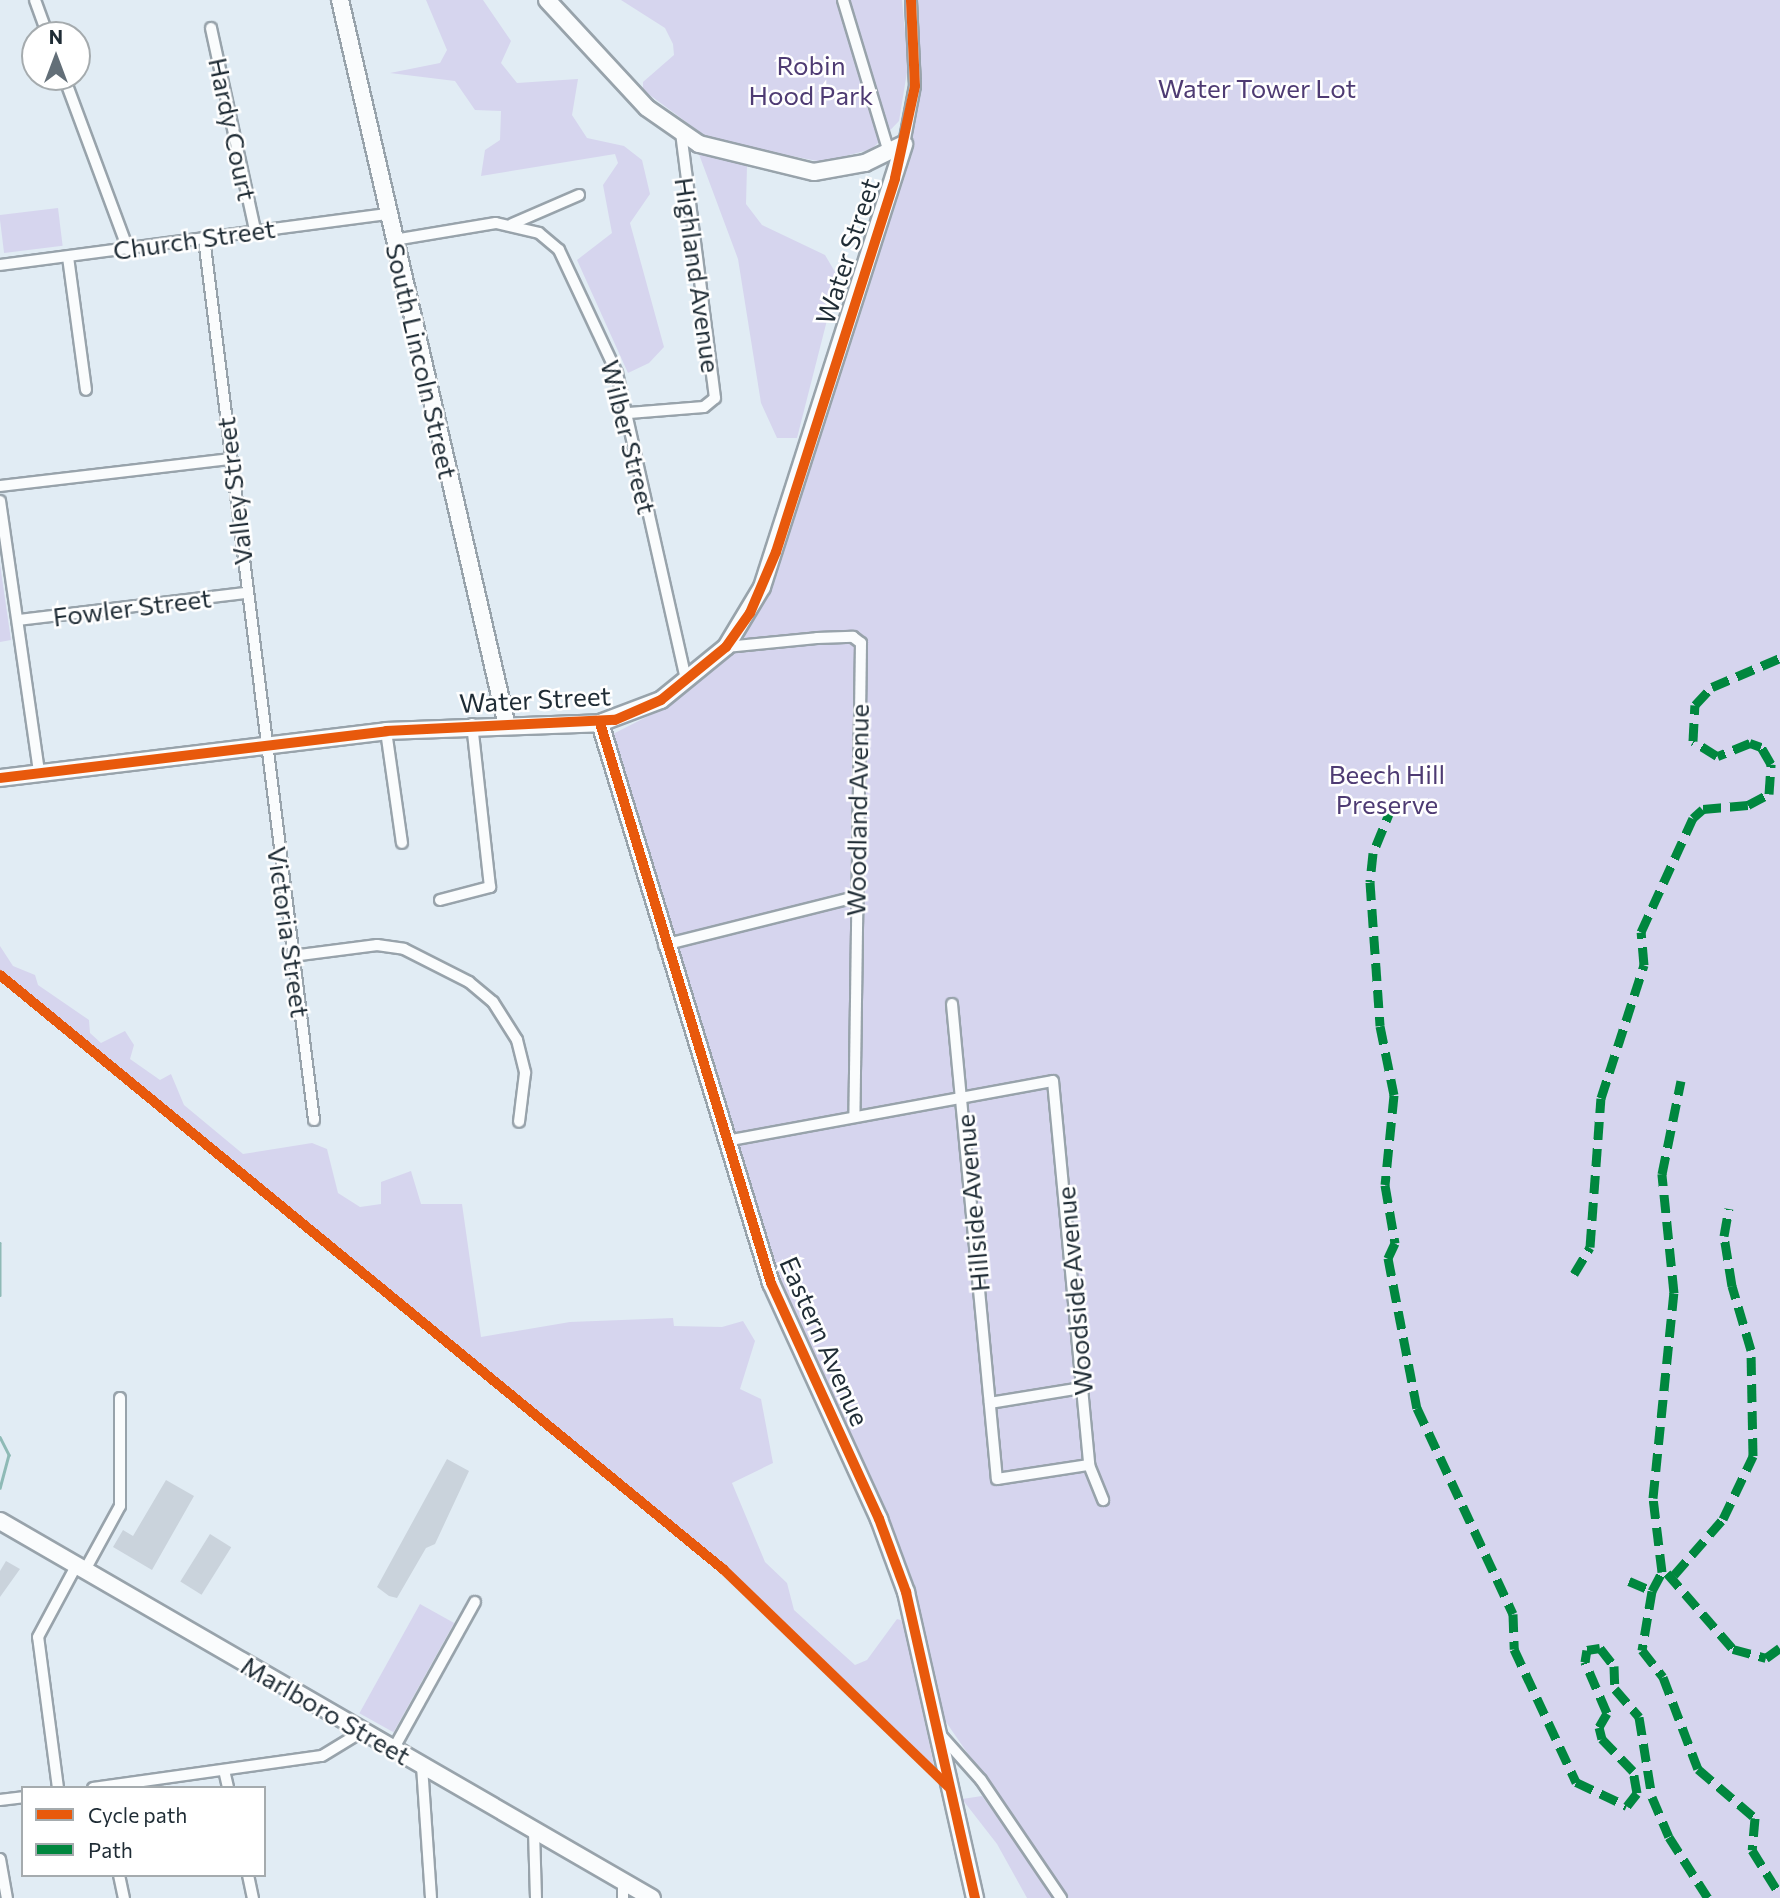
<!DOCTYPE html>
<style>
body{margin:0}
#map{position:relative;width:1780px;height:1898px;overflow:hidden;background:#e1ecf4;font-family:Commissioner,sans-serif}
div>[style]{position:absolute}
[style*='--x']{left:calc(var(--x)*1px);top:calc(var(--y)*1px);width:calc(var(--w)*1px);rotate:calc(var(--a)*1deg)}
.green>*{inset:0;background:#d6d5ee;transform-origin:0 0}
.stream>*{height:2.5px;margin:-1.25px;padding:0 1.25px;transform-origin:1.25px;border-radius:1.25px;background:#8ebab6}
.building>*{inset:0;background:#cad3dc;transform-origin:0 0}
.roads{filter:drop-shadow(2px 0 #98a3ab) drop-shadow(-2px 0 #98a3ab) drop-shadow(0 2px #98a3ab) drop-shadow(0 -2px #98a3ab)}
.street>*{height:10px;margin:-5px;padding:0 5px;transform-origin:5px;border-radius:5px;background:#fafcfd}
.secondary>*{height:16px;margin:-8px;padding:0 8px;transform-origin:8px;border-radius:8px;background:#fafcfd}
.quiet>*{height:9px;margin-top:-4.5px;transform-origin:0;background:repeating-linear-gradient(90deg,#00873e 0 18px,transparent 0 27px)}
.cycleway>*{height:10px;margin:-5px;padding:0 5px;transform-origin:5px;border-radius:5px;background:#e8590c}
span{translate:-50% -50%;white-space:nowrap;text-align:center;line-height:1.15;-webkit-text-stroke:5px #fff;paint-order:stroke}
.park-label{font-size:26px;color:#4e3b73}
.street-label{font-size:26px;color:#1f2c35}
.legend{position:absolute;left:21px;top:1786px;width:245px;height:91px;box-sizing:border-box;background:#fff;border:2px solid #a5abae;margin:0;padding:9px 12px;list-style:none;font-size:21px;color:#1f2c35}
.legend li{display:flex;align-items:center;gap:14px;height:35px}
.legend b{width:35px;border:2px solid #a5abae}
.north{position:absolute;left:21px;top:21px;width:70px;height:70px;box-sizing:border-box;background:#fff;border:2px solid #a5abae;border-radius:50%;rotate:0deg;font-size:19px;font-weight:700;line-height:28px;text-align:center;color:#1f2c35}
.north::after{content:'';display:block;margin:auto;width:24px;height:32px;background:#636f78;clip-path:polygon(50% 0,100% 100%,50% 72%,0 100%)}
</style>
<div id="map">
<div class="green">
<i style="clip-path:polygon(426px 0,483px 0,511px 41px,501px 63px,517px 83px,578px 79px,572px 115px,587px 138px,624px 146px,642px 160px,650px 194px,630px 223px,664px 347px,649px 363px,628px 373px,577px 260px,612px 233px,603px 185px,618px 163px,615px 154px,481px 176px,485px 150px,500px 140px,501px 111px,475px 110px,455px 81px,390px 73px,440px 63px,447px 50px)"></i>
<i style="clip-path:polygon(621px 0,902px 0,908px 66px,899px 121px,872px 149px,823px 162px,712px 141px,643px 90px,643px 82px,674px 55px,673px 44px,665px 28px)"></i>
<i style="clip-path:polygon(918px 0,1780px 0,1780px 1898px,1068px 1898px,939px 1712px,888px 1526px,782px 1299px,611px 735px,664px 708px,724px 656px,765px 593px,917px 111px)"></i>
<i style="clip-path:polygon(697px 149px,747px 166px,746px 204px,762px 225px,825px 255px,838px 277px,797px 438px,777px 438px,761px 403px,738px 259px)"></i>
<i style="left:58px;top:208px;width:38px;height:59px;rotate:83deg"></i>
<i style="clip-path:polygon(0 564px,11px 640px,0 642px)"></i>
<i style="clip-path:polygon(0 946px,13px 966px,35px 975px,38px 985px,89px 1020px,90px 1033px,101px 1043px,125px 1031px,134px 1045px,130px 1059px,160px 1080px,171px 1074px,184px 1105px,243px 1154px,312px 1143px,327px 1149px,338px 1193px,360px 1207px,381px 1204px,381px 1182px,411px 1171px,421px 1204px,462px 1204px,481px 1337px,570px 1322px,673px 1318px,674px 1326px,722px 1327px,743px 1321px,755px 1341px,740px 1389px,761px 1399px,773px 1463px,732px 1483px,765px 1562px,787px 1583px,794px 1610px,855px 1665px,867px 1660px,897px 1619px,904px 1621px,935px 1771px,726px 1569px,0 972px)"></i>
<i style="left:420px;top:1604px;width:39px;height:125px;rotate:29deg"></i>
<i style="clip-path:polygon(982px 1796px,1024px 1854px,1053px 1898px,1027px 1898px,997px 1844px,962px 1799px)"></i>
</div>
<div class="stream">
<i style="--x:0;--y:1243;--w:52;--a:90"></i>
<i style="--x:0;--y:1437;--w:20;--a:63"></i>
<i style="--x:9;--y:1455;--w:34;--a:105"></i>
</div>
<div class="building">
<i style="clip-path:polygon(447px 1459px,469px 1471px,435px 1544px,426px 1548px,397px 1598px,389px 1596px,377px 1587px)"></i>
<i style="clip-path:polygon(166px 1480px,194px 1496px,152px 1570px,113px 1547px,123px 1530px,133px 1536px)"></i>
<i style="left:210px;top:1534px;width:25px;height:56px;rotate:32deg"></i>
<i style="clip-path:polygon(6px 1561px,20px 1569px,0 1597px,0 1571px)"></i>
</div>
<div class="roads">
<div class="street">
<i style="--x:35;--y:0;--w:37;--a:70"></i>
<i style="--x:843;--y:0;--w:159;--a:73.2"></i>
<i style="--x:211;--y:28;--w:207;--a:77.7"></i>
<i style="--x:64;--y:77;--w:184;--a:69.6"></i>
<i style="--x:904;--y:144;--w:59;--a:-79.3"></i>
<i style="--x:915;--y:86;--w:86;--a:-92.7"></i>
<i style="--x:512;--y:224;--w:73;--a:-23.4"></i>
<i style="--x:204;--y:238;--w:889;--a:82.89"></i>
<i style="--x:394;--y:240;--w:103;--a:-9.5"></i>
<i style="--x:496;--y:223;--w:44;--a:13.1"></i>
<i style="--x:539;--y:233;--w:26;--a:40"></i>
<i style="--x:559;--y:250;--w:136;--a:64.8"></i>
<i style="--x:617;--y:373;--w:315;--a:77.3"></i>
<i style="--x:68;--y:257;--w:134;--a:82.3"></i>
<i style="--x:0;--y:265;--w:391;--a:-7.5"></i>
<i style="--x:629;--y:413;--w:75;--a:-4.6"></i>
<i style="--x:704;--y:407;--w:14;--a:-39"></i>
<i style="--x:715;--y:398;--w:266;--a:-97.3"></i>
<i style="--x:0;--y:486;--w:232;--a:-6.7"></i>
<i style="--x:0;--y:501;--w:274;--a:81.8"></i>
<i style="--x:18;--y:620;--w:230;--a:-6.8"></i>
<i style="--x:726;--y:647;--w:91;--a:-5.6"></i>
<i style="--x:817;--y:638;--w:36;--a:-2"></i>
<i style="--x:853;--y:637;--w:10;--a:37"></i>
<i style="--x:861;--y:643;--w:474;--a:90.8"></i>
<i style="--x:386;--y:731;--w:113;--a:81.9"></i>
<i style="--x:440;--y:900;--w:52;--a:-14.6"></i>
<i style="--x:490;--y:887;--w:164;--a:-96.3"></i>
<i style="--x:664;--y:945;--w:197;--a:-14.1"></i>
<i style="--x:292;--y:956;--w:86;--a:-7.4"></i>
<i style="--x:377;--y:945;--w:27;--a:8"></i>
<i style="--x:404;--y:949;--w:73;--a:26.9"></i>
<i style="--x:469;--y:982;--w:31;--a:40"></i>
<i style="--x:493;--y:1002;--w:45;--a:57.7"></i>
<i style="--x:517;--y:1040;--w:34;--a:76"></i>
<i style="--x:525;--y:1073;--w:49;--a:97"></i>
<i style="--x:952;--y:1004;--w:477;--a:84.6"></i>
<i style="--x:997;--y:1479;--w:93;--a:-8.7"></i>
<i style="--x:726;--y:1141;--w:332;--a:-10.4"></i>
<i style="--x:1053;--y:1081;--w:386;--a:84.6"></i>
<i style="--x:1089;--y:1465;--w:38;--a:68"></i>
<i style="--x:990;--y:1403;--w:93;--a:-9.3"></i>
<i style="--x:85;--y:1570;--w:73;--a:-61.3"></i>
<i style="--x:120;--y:1506;--w:108;--a:-90"></i>
<i style="--x:939;--y:1733;--w:63;--a:48.2"></i>
<i style="--x:981;--y:1780;--w:143;--a:55.9"></i>
<i style="--x:394;--y:1748;--w:167;--a:-61"></i>
<i style="--x:422;--y:1766;--w:132;--a:86.1"></i>
<i style="--x:224;--y:1770;--w:18;--a:77"></i>
<i style="--x:58;--y:1788;--w:152;--a:-97.5"></i>
<i style="--x:38;--y:1637;--w:81;--a:-61.8"></i>
<i style="--x:93;--y:1788;--w:231;--a:-8"></i>
<i style="--x:322;--y:1756;--w:48;--a:-31.4"></i>
<i style="--x:0;--y:1800;--w:23;--a:-7"></i>
<i style="--x:534;--y:1831;--w:67;--a:88.3"></i>
<i style="--x:0;--y:1859;--w:40;--a:80"></i>
<i style="--x:119;--y:1875;--w:24;--a:78"></i>
<i style="--x:248;--y:1875;--w:24;--a:78"></i>
<i style="--x:623;--y:1881;--w:17;--a:90"></i>
</div>
<div class="secondary">
<i style="--x:340;--y:0;--w:741;--a:77.05"></i>
<i style="--x:547;--y:0;--w:147;--a:47.2"></i>
<i style="--x:647;--y:108;--w:63;--a:34.7"></i>
<i style="--x:699;--y:144;--w:118;--a:13.7"></i>
<i style="--x:814;--y:172;--w:52;--a:-10"></i>
<i style="--x:865;--y:163;--w:43;--a:-26"></i>
<i style="--x:600;--y:723;--w:586;--a:73.02"></i>
<i style="--x:771;--y:1283;--w:260;--a:65.4"></i>
<i style="--x:879;--y:1519;--w:78;--a:69.7"></i>
<i style="--x:906;--y:1592;--w:314;--a:77.3"></i>
<i style="--x:0;--y:778;--w:389;--a:-6.9"></i>
<i style="--x:386;--y:731;--w:214;--a:-2.1"></i>
<i style="--x:600;--y:723;--w:65;--a:-20.7"></i>
<i style="--x:661;--y:700;--w:84;--a:-39.2"></i>
<i style="--x:726;--y:647;--w:70;--a:-59"></i>
<i style="--x:762;--y:587;--w:465;--a:-72.2"></i>
<i style="--x:0;--y:1521;--w:753;--a:30.04"></i>
</div>
</div>
<div class="quiet">
<i style="--x:1393;--y:804;--w:53;--a:112.2"></i>
<i style="--x:1373;--y:853;--w:29;--a:96"></i>
<i style="--x:1370;--y:882;--w:144;--a:86"></i>
<i style="--x:1380;--y:1026;--w:70;--a:78.5"></i>
<i style="--x:1394;--y:1095;--w:90;--a:95.7"></i>
<i style="--x:1385;--y:1185;--w:59;--a:80.2"></i>
<i style="--x:1395;--y:1243;--w:17;--a:115"></i>
<i style="--x:1388;--y:1258;--w:153;--a:79.1"></i>
<i style="--x:1417;--y:1408;--w:227;--a:65"></i>
<i style="--x:1513;--y:1614;--w:35;--a:88"></i>
<i style="--x:1514;--y:1649;--w:147;--a:65"></i>
<i style="--x:1576;--y:1782;--w:56;--a:25.2"></i>
<i style="--x:1627;--y:1806;--w:16;--a:-52"></i>
<i style="--x:1637;--y:1793;--w:22;--a:-100"></i>
<i style="--x:1633;--y:1771;--w:45;--a:-134.1"></i>
<i style="--x:1602;--y:1739;--w:12;--a:-104"></i>
<i style="--x:1599;--y:1727;--w:16;--a:-60"></i>
<i style="--x:1607;--y:1713;--w:56;--a:-113.3"></i>
<i style="--x:1585;--y:1662;--w:12;--a:-81"></i>
<i style="--x:1587;--y:1650;--w:13;--a:-9"></i>
<i style="--x:1600;--y:1648;--w:23;--a:52"></i>
<i style="--x:1614;--y:1666;--w:23;--a:88"></i>
<i style="--x:1615;--y:1689;--w:37;--a:49"></i>
<i style="--x:1639;--y:1717;--w:81;--a:80.8"></i>
<i style="--x:1652;--y:1797;--w:43;--a:67"></i>
<i style="--x:1669;--y:1837;--w:72;--a:57.4"></i>
<i style="--x:1574;--y:1274;--w:31;--a:-59"></i>
<i style="--x:1590;--y:1247;--w:149;--a:-85.8"></i>
<i style="--x:1601;--y:1098;--w:140;--a:-72.1"></i>
<i style="--x:1644;--y:965;--w:33;--a:-95"></i>
<i style="--x:1641;--y:932;--w:125;--a:-65.5"></i>
<i style="--x:1693;--y:818;--w:13;--a:-42"></i>
<i style="--x:1703;--y:809;--w:45;--a:-5.1"></i>
<i style="--x:1748;--y:805;--w:24;--a:-28"></i>
<i style="--x:1769;--y:794;--w:30;--a:-86"></i>
<i style="--x:1771;--y:764;--w:20;--a:-120"></i>
<i style="--x:1761;--y:747;--w:12;--a:-160"></i>
<i style="--x:1750;--y:743;--w:35;--a:158"></i>
<i style="--x:1717;--y:756;--w:28;--a:-148"></i>
<i style="--x:1693;--y:741;--w:36;--a:-87"></i>
<i style="--x:1695;--y:705;--w:25;--a:-47"></i>
<i style="--x:1712;--y:687;--w:74;--a:-23.1"></i>
<i style="--x:1667;--y:1573;--w:101;--a:49"></i>
<i style="--x:1733;--y:1649;--w:34;--a:15"></i>
<i style="--x:1766;--y:1658;--w:17;--a:-36"></i>
<i style="--x:1674;--y:1575;--w:74;--a:-48.8"></i>
<i style="--x:1723;--y:1519;--w:70;--a:-64.5"></i>
<i style="--x:1753;--y:1456;--w:106;--a:-91.1"></i>
<i style="--x:1751;--y:1350;--w:67;--a:-106.5"></i>
<i style="--x:1732;--y:1286;--w:51;--a:-99.1"></i>
<i style="--x:1724;--y:1236;--w:28;--a:-80"></i>
<i style="--x:1629;--y:1581;--w:25;--a:23"></i>
<i style="--x:1652;--y:1591;--w:21;--a:-62"></i>
<i style="--x:1662;--y:1572;--w:75;--a:-96.9"></i>
<i style="--x:1653;--y:1498;--w:206;--a:-84.2"></i>
<i style="--x:1674;--y:1293;--w:120;--a:-95.8"></i>
<i style="--x:1662;--y:1174;--w:95;--a:-78.5"></i>
<i style="--x:1652;--y:1591;--w:60;--a:99.6"></i>
<i style="--x:1642;--y:1650;--w:34;--a:52"></i>
<i style="--x:1663;--y:1677;--w:98;--a:69.2"></i>
<i style="--x:1698;--y:1769;--w:75;--a:40.7"></i>
<i style="--x:1755;--y:1818;--w:32;--a:95"></i>
<i style="--x:1752;--y:1850;--w:53;--a:58.1"></i>
</div>
<div class="cycleway">
<i style="--x:600;--y:723;--w:586;--a:73.02"></i>
<i style="--x:771;--y:1283;--w:260;--a:65.4"></i>
<i style="--x:879;--y:1519;--w:78;--a:69.7"></i>
<i style="--x:906;--y:1592;--w:314;--a:77.3"></i>
<i style="--x:0;--y:778;--w:389;--a:-6.9"></i>
<i style="--x:386;--y:731;--w:229;--a:-2.8"></i>
<i style="--x:615;--y:720;--w:50;--a:-23.5"></i>
<i style="--x:661;--y:700;--w:84;--a:-39.2"></i>
<i style="--x:726;--y:647;--w:42;--a:-54.8"></i>
<i style="--x:750;--y:613;--w:66;--a:-66.9"></i>
<i style="--x:776;--y:552;--w:392;--a:-72.3"></i>
<i style="--x:895;--y:178;--w:94;--a:-77.7"></i>
<i style="--x:915;--y:86;--w:86;--a:-92.7"></i>
<i style="--x:0;--y:975;--w:936;--a:39.41"></i>
<i style="--x:723;--y:1569;--w:313;--a:44"></i>
</div>
<div class="park-label">
<span style="left:811px;top:80px">Robin<br>Hood Park</span>
<span style="left:1257px;top:88px">Water Tower Lot</span>
<span style="left:1387px;top:789px">Beech Hill<br>Preserve</span>
</div>
<div class="street-label">
<span style="left:233px;top:129px;rotate:78deg">Hardy Court</span>
<span style="left:194px;top:239px;rotate:-8deg">Church Street</span>
<span style="left:847px;top:251px;rotate:-72deg">Water Street</span>
<span style="left:698px;top:275px;rotate:82deg">Highland Avenue</span>
<span style="left:422px;top:361px;rotate:77deg">South Lincoln Street</span>
<span style="left:629px;top:437px;rotate:76deg">Wilber Street</span>
<span style="left:234px;top:491px;rotate:-97deg">Valley Street</span>
<span style="left:132px;top:607px;rotate:-7deg">Fowler Street</span>
<span style="left:535px;top:699px;rotate:-3deg">Water Street</span>
<span style="left:857px;top:810px;rotate:-89deg">Woodland Avenue</span>
<span style="left:289px;top:932px;rotate:82deg">Victoria Street</span>
<span style="left:972px;top:1203px;rotate:-95deg">Hillside Avenue</span>
<span style="left:1074px;top:1291px;rotate:-95deg">Woodside Avenue</span>
<span style="left:825px;top:1341px;rotate:66deg">Eastern Avenue</span>
<span style="left:326px;top:1710px;rotate:30deg">Marlboro Street</span>
</div>
<ul class="legend">
<li><b style="height:9px;background:#e8590c"></b>Cycle path</li>
<li><b style="height:9px;background:#00873e"></b>Path</li>
</ul>
<div class="north">N</div>
</div>
